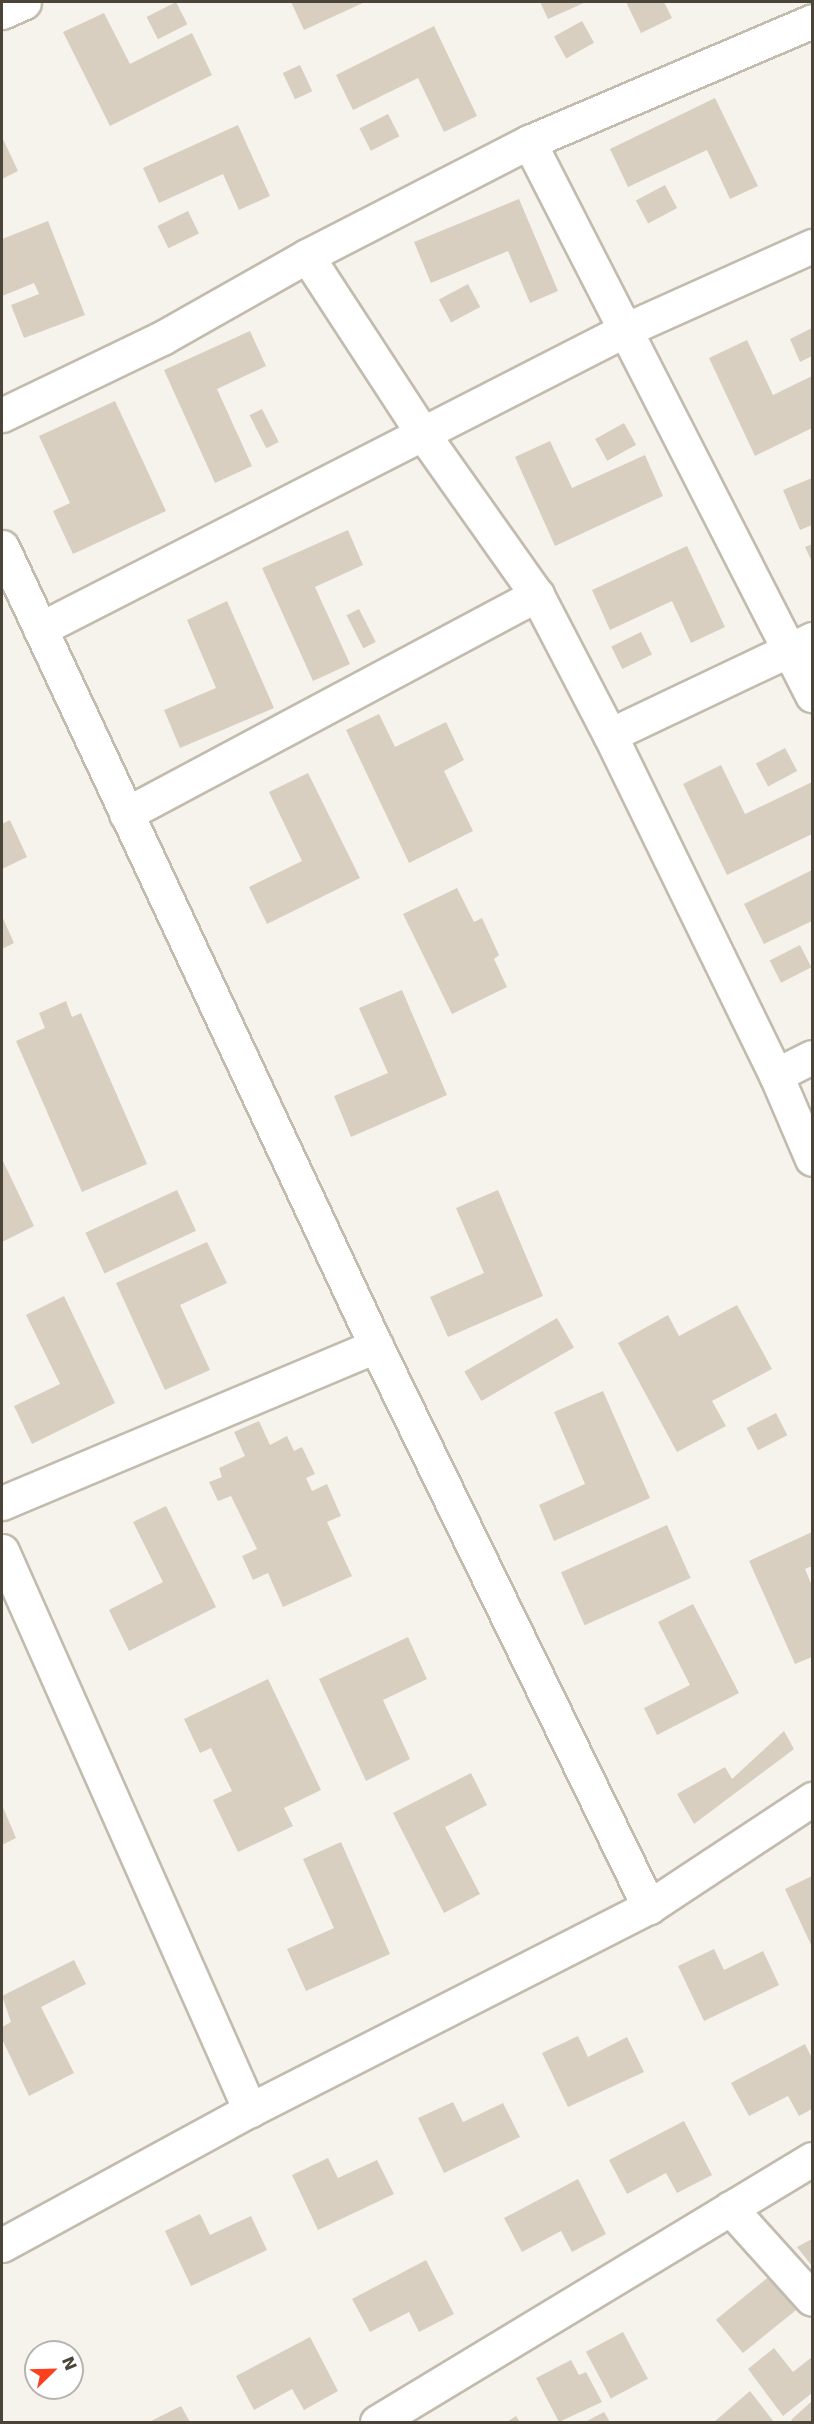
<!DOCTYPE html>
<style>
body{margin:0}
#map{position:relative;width:814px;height:2424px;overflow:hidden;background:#f6f3ec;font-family:"DejaVu Sans",sans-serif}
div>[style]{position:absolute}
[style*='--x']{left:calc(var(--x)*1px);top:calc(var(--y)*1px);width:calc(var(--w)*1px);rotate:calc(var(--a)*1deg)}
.building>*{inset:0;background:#d8cfc1;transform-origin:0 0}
.roads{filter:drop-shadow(2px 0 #c2bbae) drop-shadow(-2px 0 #c2bbae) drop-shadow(0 2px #c2bbae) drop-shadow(0 -2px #c2bbae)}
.street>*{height:33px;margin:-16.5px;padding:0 16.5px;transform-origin:16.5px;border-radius:16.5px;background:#fff}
span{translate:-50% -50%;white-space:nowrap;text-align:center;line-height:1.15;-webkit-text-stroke:4.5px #fff;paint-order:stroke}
.frame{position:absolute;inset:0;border:3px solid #4b4439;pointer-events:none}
.north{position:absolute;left:24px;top:2340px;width:60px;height:60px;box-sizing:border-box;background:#fff;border:2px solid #b7b4b0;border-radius:50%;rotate:67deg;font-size:16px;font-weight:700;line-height:24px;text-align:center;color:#4b4439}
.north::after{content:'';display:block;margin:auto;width:21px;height:27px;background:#fc3f1d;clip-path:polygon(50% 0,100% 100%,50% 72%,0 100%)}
</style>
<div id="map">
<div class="building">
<i style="left:176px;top:2px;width:25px;height:33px;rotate:63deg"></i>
<i style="clip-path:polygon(291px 2px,365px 2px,304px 30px)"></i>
<i style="clip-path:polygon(540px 2px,586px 2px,548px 19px)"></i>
<i style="clip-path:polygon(626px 2px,664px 2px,672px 18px,641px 33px)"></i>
<i style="clip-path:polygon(104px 13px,130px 64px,192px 33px,212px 75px,110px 126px,63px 32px)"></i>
<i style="left:582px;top:21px;width:25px;height:32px;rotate:61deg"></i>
<i style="clip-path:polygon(434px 26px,477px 116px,444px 132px,418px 78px,353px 110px,336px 75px)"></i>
<i style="left:300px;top:65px;width:29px;height:19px;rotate:65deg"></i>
<i style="clip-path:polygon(715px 98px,758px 186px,730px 199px,707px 150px,628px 187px,610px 149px)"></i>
<i style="left:388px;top:114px;width:25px;height:32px;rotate:63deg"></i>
<i style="clip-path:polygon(238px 125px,270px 196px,239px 210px,223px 174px,159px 203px,143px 168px)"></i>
<i style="clip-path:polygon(2px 137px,18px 171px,2px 179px)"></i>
<i style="left:665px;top:185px;width:26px;height:33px;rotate:62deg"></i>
<i style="clip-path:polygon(519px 199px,558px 291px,530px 303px,508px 251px,431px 283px,414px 242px)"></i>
<i style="left:188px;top:211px;width:25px;height:34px;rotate:64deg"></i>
<i style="clip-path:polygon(48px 221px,85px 315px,24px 338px,11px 305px,39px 294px,34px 283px,2px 296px,2px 239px)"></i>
<i style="left:468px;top:284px;width:26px;height:33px;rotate:62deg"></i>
<i style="clip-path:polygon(812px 328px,812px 356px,800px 362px,790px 339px)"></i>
<i style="clip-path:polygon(250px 331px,266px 366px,217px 389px,252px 466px,215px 483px,164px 370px)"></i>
<i style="clip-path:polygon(747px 340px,773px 395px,812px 376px,812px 428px,755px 456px,709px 358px)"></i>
<i style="clip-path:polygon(115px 401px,166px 511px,73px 554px,53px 511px,70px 503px,39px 436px)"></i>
<i style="left:262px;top:409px;width:37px;height:14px;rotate:63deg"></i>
<i style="left:624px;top:423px;width:25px;height:33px;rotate:61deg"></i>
<i style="clip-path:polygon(550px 441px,572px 488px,645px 455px,663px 496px,555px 546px,515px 457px)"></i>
<i style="clip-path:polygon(812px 478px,812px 525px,800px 530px,783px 490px)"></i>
<i style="clip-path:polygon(348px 530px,363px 565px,315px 587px,350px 664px,313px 681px,262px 568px)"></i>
<i style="clip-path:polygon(812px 544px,812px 562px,805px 547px)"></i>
<i style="clip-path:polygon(687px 546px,725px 627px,691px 643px,672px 601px,610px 630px,592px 590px)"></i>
<i style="clip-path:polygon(227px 601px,274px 708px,180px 748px,164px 710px,216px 688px,187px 620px)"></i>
<i style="left:359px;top:609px;width:37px;height:14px;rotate:63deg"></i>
<i style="left:641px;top:632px;width:25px;height:33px;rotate:64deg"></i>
<i style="clip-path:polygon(379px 714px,395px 747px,446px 722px,464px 760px,444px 771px,473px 831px,409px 863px,346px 730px)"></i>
<i style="left:785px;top:748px;width:26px;height:33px;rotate:62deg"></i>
<i style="clip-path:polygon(721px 765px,745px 814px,812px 782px,812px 834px,727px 875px,683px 784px)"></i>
<i style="clip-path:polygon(308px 773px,360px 878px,267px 924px,249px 887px,302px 861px,269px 792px)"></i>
<i style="clip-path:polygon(10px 820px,27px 857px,2px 869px,2px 824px)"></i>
<i style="clip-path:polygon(812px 870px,812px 921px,764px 944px,744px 904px)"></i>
<i style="clip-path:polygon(457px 888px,474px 922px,482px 918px,499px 955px,494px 959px,507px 987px,452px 1014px,403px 914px)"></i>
<i style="clip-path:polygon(2px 916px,14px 943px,2px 949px)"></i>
<i style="left:800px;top:945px;width:25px;height:34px;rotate:63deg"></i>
<i style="clip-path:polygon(402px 990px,447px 1095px,351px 1137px,334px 1096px,388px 1073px,359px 1008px)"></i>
<i style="clip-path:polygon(66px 1001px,72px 1017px,81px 1013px,147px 1164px,82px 1192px,16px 1041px,45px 1028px,39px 1013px)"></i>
<i style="clip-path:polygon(2px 1159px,34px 1226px,2px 1242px)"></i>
<i style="left:177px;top:1190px;width:45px;height:101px;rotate:65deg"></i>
<i style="clip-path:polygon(498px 1190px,543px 1296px,448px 1337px,430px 1297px,484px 1273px,456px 1208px)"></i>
<i style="clip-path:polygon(207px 1242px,227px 1283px,180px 1305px,210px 1370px,165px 1390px,116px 1283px)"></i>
<i style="clip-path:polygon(64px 1296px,115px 1403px,32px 1444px,14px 1406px,60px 1384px,26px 1315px)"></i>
<i style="clip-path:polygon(737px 1305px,772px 1369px,712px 1401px,726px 1426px,677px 1452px,618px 1343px,668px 1315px,679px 1336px)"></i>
<i style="left:557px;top:1318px;width:34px;height:107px;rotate:60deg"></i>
<i style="clip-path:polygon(603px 1391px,650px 1498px,554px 1541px,539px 1505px,585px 1484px,554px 1412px)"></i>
<i style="left:776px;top:1413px;width:25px;height:33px;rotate:63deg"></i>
<i style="clip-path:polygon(259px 1421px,270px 1445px,287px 1436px,294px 1451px,302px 1447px,315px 1474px,306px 1478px,312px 1491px,327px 1484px,341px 1516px,327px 1522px,352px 1576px,283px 1607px,268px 1573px,253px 1580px,242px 1556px,257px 1549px,231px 1496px,218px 1501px,209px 1482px,222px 1477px,219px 1468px,245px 1456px,234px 1432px)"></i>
<i style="clip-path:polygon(166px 1506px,216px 1607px,129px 1651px,109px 1610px,163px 1582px,133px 1522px)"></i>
<i style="left:667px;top:1525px;width:58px;height:116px;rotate:66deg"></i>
<i style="clip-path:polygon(812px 1532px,812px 1566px,805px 1569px,812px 1586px,812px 1657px,795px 1664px,749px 1561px)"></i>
<i style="clip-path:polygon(693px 1604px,739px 1693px,657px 1735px,644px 1708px,690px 1685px,658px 1622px)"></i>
<i style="clip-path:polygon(408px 1637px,427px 1679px,383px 1700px,410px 1759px,366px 1781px,319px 1679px)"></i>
<i style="clip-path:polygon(268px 1679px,321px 1790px,284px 1808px,293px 1826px,238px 1852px,213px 1800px,232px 1791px,211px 1748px,200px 1753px,184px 1719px)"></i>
<i style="clip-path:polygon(784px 1731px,794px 1749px,694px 1824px,677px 1794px,725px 1767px,732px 1779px)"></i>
<i style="clip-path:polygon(471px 1773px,487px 1805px,445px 1827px,480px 1894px,444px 1913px,393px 1813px)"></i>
<i style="clip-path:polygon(2px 1805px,16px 1838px,2px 1845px)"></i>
<i style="clip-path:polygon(341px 1842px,390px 1954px,306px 1991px,287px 1949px,334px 1928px,303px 1859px)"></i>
<i style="clip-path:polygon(812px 1876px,812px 1947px,785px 1889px)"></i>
<i style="clip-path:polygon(714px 1949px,724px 1970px,763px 1951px,779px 1985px,704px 2021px,678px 1966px)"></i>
<i style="clip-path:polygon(74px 1960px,86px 1984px,41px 2007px,74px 2073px,29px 2096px,2px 2039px,2px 2027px,11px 2022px,2px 1996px)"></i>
<i style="clip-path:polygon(578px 2036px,588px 2057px,627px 2037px,644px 2072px,568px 2107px,542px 2053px)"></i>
<i style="clip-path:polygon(805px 2044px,812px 2058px,812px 2109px,799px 2116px,788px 2096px,749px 2116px,731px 2083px)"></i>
<i style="clip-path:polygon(453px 2102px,463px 2122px,503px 2103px,520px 2137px,444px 2173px,418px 2118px)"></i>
<i style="clip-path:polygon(684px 2121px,712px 2175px,677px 2193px,666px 2173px,627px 2194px,609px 2160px)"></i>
<i style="clip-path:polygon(328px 2158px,338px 2178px,377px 2160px,394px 2194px,318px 2230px,292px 2175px)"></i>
<i style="clip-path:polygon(578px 2179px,606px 2234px,572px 2252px,561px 2231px,522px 2252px,504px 2218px)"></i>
<i style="clip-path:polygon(200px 2214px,210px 2235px,251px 2216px,267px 2250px,191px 2286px,165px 2231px)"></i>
<i style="clip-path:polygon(812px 2239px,812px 2266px,797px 2247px)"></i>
<i style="clip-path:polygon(426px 2260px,454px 2314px,419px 2332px,409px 2312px,370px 2332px,352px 2299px)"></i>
<i style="left:771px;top:2275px;width:43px;height:71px;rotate:51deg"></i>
<i style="left:623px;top:2332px;width:53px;height:42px;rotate:62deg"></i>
<i style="clip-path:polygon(310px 2337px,338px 2391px,304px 2410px,292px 2389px,254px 2410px,236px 2376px)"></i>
<i style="clip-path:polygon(774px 2348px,793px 2372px,812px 2357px,812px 2393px,783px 2416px,748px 2369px)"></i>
<i style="clip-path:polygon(571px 2360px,579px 2375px,586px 2372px,602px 2402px,559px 2422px,536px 2378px)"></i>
<i style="clip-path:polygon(750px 2391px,774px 2422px,714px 2422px)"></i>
<i style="clip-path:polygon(812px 2401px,812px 2422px,793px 2422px,791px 2420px)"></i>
<i style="clip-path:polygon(181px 2406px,190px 2422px,149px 2422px)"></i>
<i style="clip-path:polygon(604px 2412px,610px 2422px,585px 2422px)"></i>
<i style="clip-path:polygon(516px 2416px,520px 2422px,507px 2422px)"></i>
</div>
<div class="roads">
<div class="street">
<i style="--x:2;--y:12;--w:24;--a:-24"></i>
<i style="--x:529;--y:142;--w:571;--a:62.9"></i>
<i style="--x:789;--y:650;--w:198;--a:154.6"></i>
<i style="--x:307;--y:256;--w:212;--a:56.9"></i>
<i style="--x:423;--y:434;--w:197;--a:54.7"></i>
<i style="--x:537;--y:595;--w:158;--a:62.5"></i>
<i style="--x:610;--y:735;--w:378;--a:64"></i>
<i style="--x:776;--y:1075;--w:91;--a:66.8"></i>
<i style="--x:2;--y:415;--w:178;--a:-25.7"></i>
<i style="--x:162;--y:338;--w:167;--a:-29.5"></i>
<i style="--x:307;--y:256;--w:250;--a:-27.2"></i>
<i style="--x:529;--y:142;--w:308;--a:-23.1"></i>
<i style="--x:2;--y:547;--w:882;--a:64.92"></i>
<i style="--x:376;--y:1346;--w:624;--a:64.05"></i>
<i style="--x:40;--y:629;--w:657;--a:-27.07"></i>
<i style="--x:625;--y:330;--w:205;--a:-24.2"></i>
<i style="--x:812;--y:639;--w:25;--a:154"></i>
<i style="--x:789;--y:650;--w:51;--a:62.9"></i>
<i style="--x:126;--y:814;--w:466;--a:-28.1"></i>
<i style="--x:776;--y:1075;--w:40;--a:-26.6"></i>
<i style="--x:2;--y:1503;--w:406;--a:-22.8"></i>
<i style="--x:2;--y:1551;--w:612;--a:66.08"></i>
<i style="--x:730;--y:2208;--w:122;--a:48"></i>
<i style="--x:2;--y:2245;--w:282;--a:-28.6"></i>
<i style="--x:250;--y:2110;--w:448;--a:-27"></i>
<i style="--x:649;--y:1907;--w:196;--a:-33.5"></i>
<i style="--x:377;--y:2422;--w:508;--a:-31.16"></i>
</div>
</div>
<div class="frame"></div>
<div class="north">N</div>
</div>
